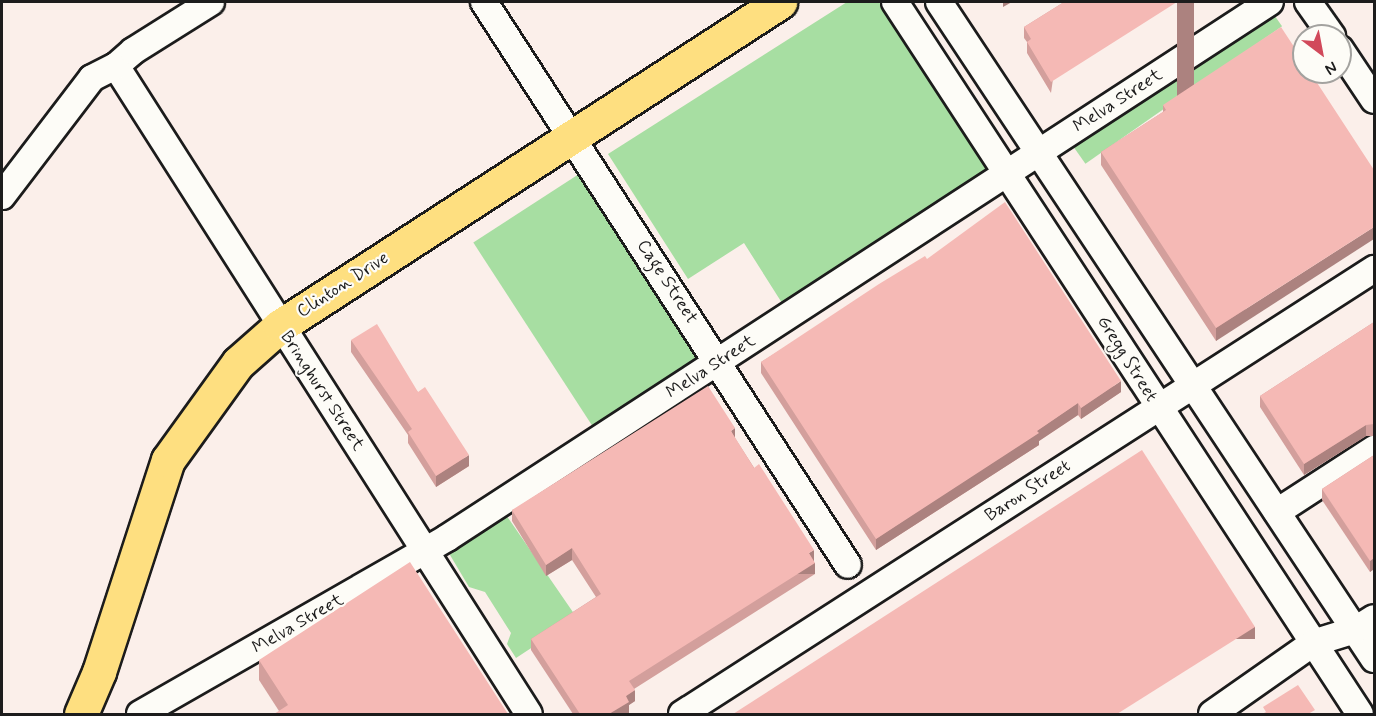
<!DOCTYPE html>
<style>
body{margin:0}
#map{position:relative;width:1376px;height:716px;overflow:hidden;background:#fbefea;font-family:Mynerve,sans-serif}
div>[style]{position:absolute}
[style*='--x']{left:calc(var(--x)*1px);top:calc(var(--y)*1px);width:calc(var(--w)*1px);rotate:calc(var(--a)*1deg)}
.green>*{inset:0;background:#a7dea2;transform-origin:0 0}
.roads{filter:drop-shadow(2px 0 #1c1c1c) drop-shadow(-2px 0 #1c1c1c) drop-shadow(0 2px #1c1c1c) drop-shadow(0 -2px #1c1c1c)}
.minor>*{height:26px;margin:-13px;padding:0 13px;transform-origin:13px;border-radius:13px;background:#fdfcf7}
.major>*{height:33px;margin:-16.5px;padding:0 16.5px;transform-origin:16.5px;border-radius:16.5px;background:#fedf80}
.wall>*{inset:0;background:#d39f9c}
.shaded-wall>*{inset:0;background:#ac827f;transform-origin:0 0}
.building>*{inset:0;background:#f5b9b5}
span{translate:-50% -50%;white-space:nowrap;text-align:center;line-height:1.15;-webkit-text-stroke:4.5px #fdfcf7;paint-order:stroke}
.street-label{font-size:18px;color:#1c1c1c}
.frame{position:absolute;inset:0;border:3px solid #1c1c1c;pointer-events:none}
.north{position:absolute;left:1292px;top:24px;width:60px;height:60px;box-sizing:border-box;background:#fdfcf7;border:2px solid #a3a29f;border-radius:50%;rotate:148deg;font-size:16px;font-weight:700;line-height:24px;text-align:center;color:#1c1c1c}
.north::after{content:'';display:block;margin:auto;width:21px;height:27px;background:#d1495b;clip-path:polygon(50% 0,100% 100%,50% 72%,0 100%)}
</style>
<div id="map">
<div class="green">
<i style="clip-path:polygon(847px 2px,879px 2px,988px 172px,782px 303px,744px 243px,688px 279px,608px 154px)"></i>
<i style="left:1270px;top:9px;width:21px;height:240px;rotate:55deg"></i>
<i style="left:579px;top:174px;width:221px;height:126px;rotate:57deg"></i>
<i style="clip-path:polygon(504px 512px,577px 618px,516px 658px,507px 644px,511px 633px,485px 592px,469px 587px,450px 555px,450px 546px)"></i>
</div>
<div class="roads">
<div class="minor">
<i style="--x:484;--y:2;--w:670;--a:57.12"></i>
<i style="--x:895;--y:2;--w:850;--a:56.85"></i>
<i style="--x:939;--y:2;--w:788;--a:56.49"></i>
<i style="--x:1308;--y:2;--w:42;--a:54.8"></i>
<i style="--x:1340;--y:49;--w:61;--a:56.3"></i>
<i style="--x:116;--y:66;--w:768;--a:57.49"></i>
<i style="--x:2;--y:196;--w:148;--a:-52.7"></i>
<i style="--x:92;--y:78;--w:27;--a:-27"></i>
<i style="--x:116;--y:66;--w:23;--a:-41"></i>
<i style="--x:133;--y:51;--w:92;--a:-32.1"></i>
<i style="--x:1277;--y:512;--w:116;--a:-33"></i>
<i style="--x:140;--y:714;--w:354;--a:-29.8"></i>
<i style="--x:447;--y:538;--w:982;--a:-33.08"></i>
<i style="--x:682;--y:714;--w:823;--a:-32.74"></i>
<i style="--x:1212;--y:714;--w:123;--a:-35.1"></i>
<i style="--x:1313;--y:643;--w:44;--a:-17.2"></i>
<i style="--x:1355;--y:630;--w:22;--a:-32"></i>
</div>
<div class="major">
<i style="--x:81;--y:714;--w:46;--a:-66.8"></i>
<i style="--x:99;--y:672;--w:223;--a:-72"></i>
<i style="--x:168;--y:460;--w:120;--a:-54.2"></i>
<i style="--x:238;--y:363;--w:56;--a:-41.4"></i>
<i style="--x:280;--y:326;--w:596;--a:-32.94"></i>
</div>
</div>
<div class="wall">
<i style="clip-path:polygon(1064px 2px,1051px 93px,1027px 53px,1027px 42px,1024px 38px,1024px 27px)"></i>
<i style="clip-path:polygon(1163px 105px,1374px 170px,1216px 341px,1101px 165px,1101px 152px,1163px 112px)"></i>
<i style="clip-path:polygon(927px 259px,1121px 392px,1081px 419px,1078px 415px,1039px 441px,1039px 445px,876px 550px,761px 373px,761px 362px)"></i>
<i style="clip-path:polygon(1374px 322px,1374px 436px,1366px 436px,1304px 475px,1260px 407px,1260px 396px)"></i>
<i style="clip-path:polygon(351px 340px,418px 392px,469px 466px,436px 487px,408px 443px,408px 435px,351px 352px)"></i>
<i style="clip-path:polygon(735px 438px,814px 561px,815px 574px,634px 689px,635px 701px,629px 705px,629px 713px,626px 714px,573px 714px,531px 650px,531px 639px,596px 597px,572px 560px,546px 576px,512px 521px,512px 510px)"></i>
<i style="clip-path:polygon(1374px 455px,1374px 569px,1370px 572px,1322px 500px,1322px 489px)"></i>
<i style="clip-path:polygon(259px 660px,508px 714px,279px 711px,259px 680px)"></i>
</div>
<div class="shaded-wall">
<i style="clip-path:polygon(1003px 2px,1012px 2px,1003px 7px)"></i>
<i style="left:1177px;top:2px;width:17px;height:149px"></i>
<i style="clip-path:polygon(1374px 227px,1374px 239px,1216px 341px,1216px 328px)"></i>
<i style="clip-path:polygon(1121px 381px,1121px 392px,1081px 419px,1081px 408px)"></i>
<i style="clip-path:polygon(1078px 403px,1078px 415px,1039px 441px,1039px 445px,876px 550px,876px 539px)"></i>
<i style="clip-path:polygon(1366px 425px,1366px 436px,1304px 475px,1304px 464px)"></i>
<i style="clip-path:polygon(735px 428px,735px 440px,731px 431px)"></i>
<i style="clip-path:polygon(469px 455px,469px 466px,436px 487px,436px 476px)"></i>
<i style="clip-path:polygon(572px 548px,572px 560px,546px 576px,546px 565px)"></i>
<i style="clip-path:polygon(814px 550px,814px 561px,809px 564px,809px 553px)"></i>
<i style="clip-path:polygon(1374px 558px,1374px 569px,1370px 572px,1370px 561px)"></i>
<i style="left:815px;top:563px;width:11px;height:220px;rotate:90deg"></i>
<i style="left:1255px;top:627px;width:12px;height:163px;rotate:90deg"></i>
<i style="clip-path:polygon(635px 690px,635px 701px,629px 705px,629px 713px,626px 714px,609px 714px,626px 696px)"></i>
</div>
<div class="building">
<i style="clip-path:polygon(1064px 2px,1177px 2px,1051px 82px,1027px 42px,1031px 39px,1024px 27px)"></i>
<i style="clip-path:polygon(1281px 27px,1304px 62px,1304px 72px,1310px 72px,1374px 170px,1374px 227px,1216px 328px,1101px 152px,1166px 110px,1163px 105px)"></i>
<i style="clip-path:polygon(1005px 202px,1121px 381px,1081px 408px,1078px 403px,1037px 431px,1039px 433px,876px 539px,761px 362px,879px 284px,925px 256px,927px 259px)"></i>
<i style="clip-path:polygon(1374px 322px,1374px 424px,1366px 425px,1304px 464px,1260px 396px)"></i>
<i style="clip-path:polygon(377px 324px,418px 392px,425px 387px,469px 455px,436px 476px,408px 432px,412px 429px,351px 340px)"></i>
<i style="clip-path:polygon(708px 386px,735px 428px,731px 431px,754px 468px,759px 464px,814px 550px,809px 553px,815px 563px,629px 681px,635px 690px,626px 696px,629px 702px,609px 714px,580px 714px,531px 639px,601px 594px,572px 548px,546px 565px,512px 510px)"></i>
<i style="clip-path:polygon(1142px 450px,1255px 627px,1117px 714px,733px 714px)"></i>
<i style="clip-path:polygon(1374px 455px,1374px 558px,1370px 561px,1322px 489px)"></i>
<i style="clip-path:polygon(410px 562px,508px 714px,274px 714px,288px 705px,259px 660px)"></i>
<i style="clip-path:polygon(1298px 685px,1315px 710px,1308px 714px,1262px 714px,1266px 712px,1263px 707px)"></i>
</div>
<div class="street-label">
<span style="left:1118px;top:101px;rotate:-33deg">Melva Street</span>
<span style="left:667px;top:282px;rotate:57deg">Cage Street</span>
<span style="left:343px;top:285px;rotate:-33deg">Clinton Drive</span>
<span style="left:1127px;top:359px;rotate:58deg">Gregg Street</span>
<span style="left:711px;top:367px;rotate:-33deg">Melva Street</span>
<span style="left:322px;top:391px;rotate:57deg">Bringhurst Street</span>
<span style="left:1028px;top:491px;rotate:-33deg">Baron Street</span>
<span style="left:298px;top:624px;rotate:-30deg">Melva Street</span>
</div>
<div class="frame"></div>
<div class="north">N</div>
</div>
